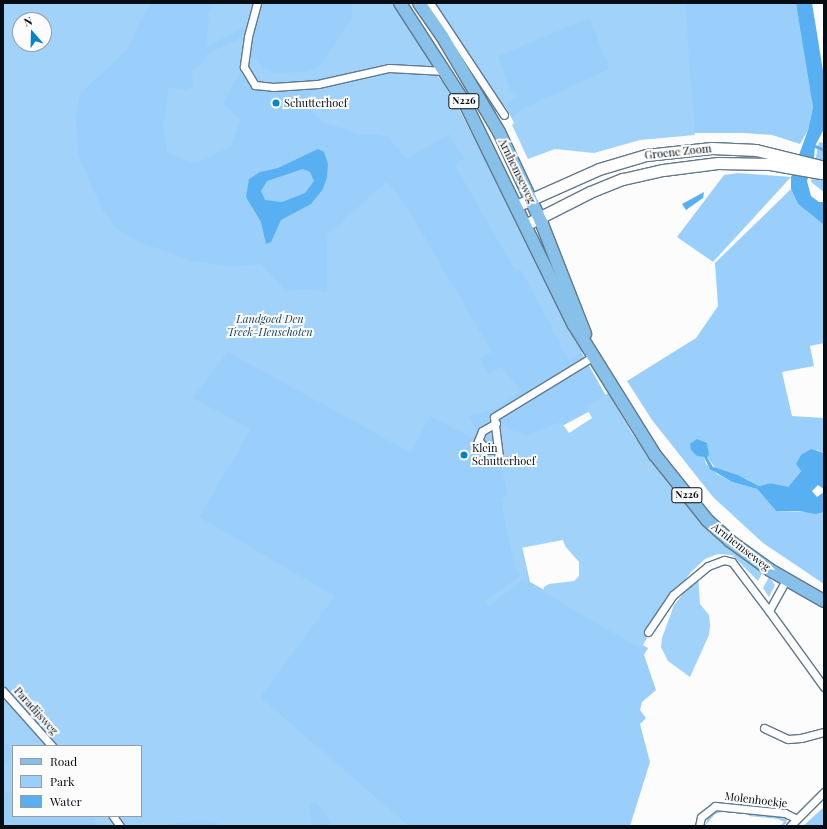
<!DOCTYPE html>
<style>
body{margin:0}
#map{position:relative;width:827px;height:829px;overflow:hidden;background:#fcfcfc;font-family:"Playfair Display",serif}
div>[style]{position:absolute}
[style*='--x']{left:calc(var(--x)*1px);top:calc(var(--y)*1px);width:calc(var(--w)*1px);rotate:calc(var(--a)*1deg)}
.green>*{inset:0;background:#9acffb}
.forest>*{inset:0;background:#a0d2fa}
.water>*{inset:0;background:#58b0f2}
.stream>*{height:2.5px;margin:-1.25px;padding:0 1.25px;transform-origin:1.25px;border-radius:1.25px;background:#58b0f2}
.roads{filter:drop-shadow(1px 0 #61798d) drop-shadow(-1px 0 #61798d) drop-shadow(0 1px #61798d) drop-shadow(0 -1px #61798d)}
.street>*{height:7px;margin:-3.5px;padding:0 3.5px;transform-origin:3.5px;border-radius:3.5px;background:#fff}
.secondary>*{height:11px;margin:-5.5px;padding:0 5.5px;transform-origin:5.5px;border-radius:5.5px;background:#fff}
.primary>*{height:12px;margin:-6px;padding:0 6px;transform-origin:6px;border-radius:6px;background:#87c0e8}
.dots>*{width:11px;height:11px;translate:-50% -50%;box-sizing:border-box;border:2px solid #fcfcfc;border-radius:50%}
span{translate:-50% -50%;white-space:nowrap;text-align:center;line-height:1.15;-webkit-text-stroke:4px #fcfcfc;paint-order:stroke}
.shield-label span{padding:1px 3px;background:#fcfcfc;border:1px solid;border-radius:3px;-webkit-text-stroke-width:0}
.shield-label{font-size:10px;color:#050d14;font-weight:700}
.poi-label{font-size:11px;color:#050d14}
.left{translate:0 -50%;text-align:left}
.street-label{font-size:11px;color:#050d14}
.park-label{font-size:11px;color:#183c57;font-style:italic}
.frame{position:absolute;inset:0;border:4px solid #050d14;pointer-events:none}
.legend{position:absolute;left:12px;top:745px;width:130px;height:72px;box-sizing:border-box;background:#fcfcfc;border:1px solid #999c9f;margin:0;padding:5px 7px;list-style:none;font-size:12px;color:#050d14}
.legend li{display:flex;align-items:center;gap:8px;height:20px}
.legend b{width:20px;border:1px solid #999c9f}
.north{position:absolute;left:12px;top:12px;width:40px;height:40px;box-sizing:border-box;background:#fcfcfc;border:1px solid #999c9f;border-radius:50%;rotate:340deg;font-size:11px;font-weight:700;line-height:16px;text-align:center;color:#050d14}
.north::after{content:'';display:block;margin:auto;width:14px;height:18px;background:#0284cb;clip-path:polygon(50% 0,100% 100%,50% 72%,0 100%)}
</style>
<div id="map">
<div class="green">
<i style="clip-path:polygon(evenodd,3px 3px,391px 3px,451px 97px,574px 339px,609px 401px,502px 458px,530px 582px,648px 648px,644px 655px,656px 690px,642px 702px,640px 710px,646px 718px,640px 724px,650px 762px,630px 826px,3px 826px,3px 3px,20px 20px,44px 20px,44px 44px,20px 44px,20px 20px,3px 3px,13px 746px,141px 746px,141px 816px,13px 816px,13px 746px)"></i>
<i style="clip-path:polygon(440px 3px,796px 3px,811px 85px,813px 107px,808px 130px,800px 144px,772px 135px,744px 133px,673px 133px,618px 128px,530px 154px,510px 115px,473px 50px)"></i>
<i style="clip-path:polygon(819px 142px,824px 143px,824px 192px,811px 182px)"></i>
<i style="clip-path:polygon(738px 173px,791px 177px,713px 262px,677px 237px,724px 175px)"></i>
<i style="clip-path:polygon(791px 189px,798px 204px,824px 225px,824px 343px,810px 346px,814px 366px,782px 372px,792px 416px,824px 418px,824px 453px,817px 450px,788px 487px,783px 487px,770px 483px,759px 486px,738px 475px,716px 469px,707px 457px,691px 450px,697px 455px,704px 457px,706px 464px,717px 474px,732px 482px,757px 489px,776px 511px,824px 512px,824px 584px,763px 543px,713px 497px,652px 420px,627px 381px,696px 338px,718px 306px,715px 263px)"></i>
<i style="clip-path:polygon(824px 807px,824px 826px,803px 826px)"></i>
<i style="clip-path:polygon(718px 809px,741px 810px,742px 814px,740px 814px,721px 812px,715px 814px,705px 826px,708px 818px,716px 812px,719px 812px,741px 814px,724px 811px,715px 812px,707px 817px,702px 826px,706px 817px)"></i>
<i style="clip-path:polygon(750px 811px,784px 816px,787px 818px,786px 824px,780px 826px,784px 822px,778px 819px,749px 816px)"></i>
</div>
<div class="forest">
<i style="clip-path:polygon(evenodd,3px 3px,152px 3px,137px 26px,129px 48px,87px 87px,80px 96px,76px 113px,78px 156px,103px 211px,117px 229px,137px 241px,190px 260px,232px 267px,261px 264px,287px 291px,310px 289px,327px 292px,327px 235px,387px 181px,411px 214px,492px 352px,480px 358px,488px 373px,501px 367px,521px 391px,495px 409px,477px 414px,475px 412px,468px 417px,476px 431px,475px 439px,430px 416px,411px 453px,228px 352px,193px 398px,251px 429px,199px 517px,335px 596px,260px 697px,409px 826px,334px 826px,315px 801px,309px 805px,312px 826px,225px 826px,212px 821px,194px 820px,158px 826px,96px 826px,94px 816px,141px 816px,141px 746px,13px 746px,13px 752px,3px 741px,3px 708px,7px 705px,3px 700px,3px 3px,20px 20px,44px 20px,44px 44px,20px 44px,20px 20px)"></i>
<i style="clip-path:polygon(213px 3px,254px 3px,247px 26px,206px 47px,209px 15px)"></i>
<i style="clip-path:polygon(352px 3px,393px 3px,435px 68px,385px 66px,287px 83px,264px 83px,255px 78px,250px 70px,249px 56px,255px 59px,263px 68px,274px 73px,306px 72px,319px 67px,346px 28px,352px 14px)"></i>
<i style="clip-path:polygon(427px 3px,685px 3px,695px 135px,640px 140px,594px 153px,555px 149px,528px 159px,512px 125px,515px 122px,513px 117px,522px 109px,609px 69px,590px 18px,498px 56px,510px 89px,518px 96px,495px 113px,425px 4px)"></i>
<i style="clip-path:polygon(243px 37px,243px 66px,224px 101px,225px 106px,240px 120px,231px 146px,204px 160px,192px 163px,167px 152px,163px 125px,169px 87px,187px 90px,193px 86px,192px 70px,201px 64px,207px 54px)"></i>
<i style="clip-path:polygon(405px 72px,433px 76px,442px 81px,460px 111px,584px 350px,569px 361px,521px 270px,516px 272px,456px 167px,463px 158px,449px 134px,406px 159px,388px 137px,376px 134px,357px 135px,345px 129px,325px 123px,305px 106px,315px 86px,333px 81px)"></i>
<i style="clip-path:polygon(608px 393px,633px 435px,682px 499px,722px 538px,763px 572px,758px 581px,732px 555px,718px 554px,705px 559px,692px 571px,663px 607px,641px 649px,543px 592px,544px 587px,549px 584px,574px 581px,579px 576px,579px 562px,565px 546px,563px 540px,521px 548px,528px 582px,523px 579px,488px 607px,484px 602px,520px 576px,515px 568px,500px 498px,508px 495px,501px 466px,496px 418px,511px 430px,527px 435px,561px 422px,569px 433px,592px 418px,586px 407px)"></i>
<i style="clip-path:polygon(698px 575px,700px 604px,709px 615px,710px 625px,709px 635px,690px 677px,668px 661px,661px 647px,662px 638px,674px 605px)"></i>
<i style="clip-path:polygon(769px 577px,775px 585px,769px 597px,763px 588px)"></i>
<i style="clip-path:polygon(13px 758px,13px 791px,3px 794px,3px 765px)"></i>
</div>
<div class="water">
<i style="clip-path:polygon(796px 3px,812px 3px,824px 77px,824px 129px,815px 146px,814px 160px,807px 181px,811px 196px,819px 202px,824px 202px,824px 225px,798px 204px,791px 189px,791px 177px,808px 130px,813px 107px)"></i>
<i style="clip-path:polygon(evenodd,318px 149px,324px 152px,328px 164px,327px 177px,323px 189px,311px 204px,281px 220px,271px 242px,266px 244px,261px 222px,246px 197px,249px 179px,260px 172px,278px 168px,318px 149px,303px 169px,310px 172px,314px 181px,305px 193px,282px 202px,265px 200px,261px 191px,267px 181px,303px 169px)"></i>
<i style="clip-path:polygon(704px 192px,703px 198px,686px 210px,682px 204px)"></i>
<i style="clip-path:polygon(697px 439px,707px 443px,709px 455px,707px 457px,713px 467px,738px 475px,759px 486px,770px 483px,788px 487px,801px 471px,796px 464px,801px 455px,811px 449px,824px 453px,824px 489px,818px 485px,812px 491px,817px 497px,824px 492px,824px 512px,816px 514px,799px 511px,776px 511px,757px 489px,732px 482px,710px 469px,704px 457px,697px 456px,691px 450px,690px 444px)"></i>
</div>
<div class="stream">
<i style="--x:813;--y:145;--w:12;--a:24"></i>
</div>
<div class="roads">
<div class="street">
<i style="--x:257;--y:3;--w:35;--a:105"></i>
<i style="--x:248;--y:37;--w:30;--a:98"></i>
<i style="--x:244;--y:67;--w:21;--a:59"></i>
<i style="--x:255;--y:85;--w:18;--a:6"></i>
<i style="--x:273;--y:87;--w:45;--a:-3.8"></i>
<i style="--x:318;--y:84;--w:73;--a:-12.7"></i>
<i style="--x:389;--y:68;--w:56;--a:3.1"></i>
<i style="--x:430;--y:3;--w:134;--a:56.5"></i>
<i style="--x:496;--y:423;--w:16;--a:150"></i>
<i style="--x:482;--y:431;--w:11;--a:112"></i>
<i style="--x:478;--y:441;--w:14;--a:39"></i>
<i style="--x:489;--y:450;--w:9;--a:-6"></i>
<i style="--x:499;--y:457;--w:40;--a:-97.1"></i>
<i style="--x:494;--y:417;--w:117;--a:-31.4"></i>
<i style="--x:786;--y:580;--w:35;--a:119"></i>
<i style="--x:769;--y:611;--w:94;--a:54.1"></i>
<i style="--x:648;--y:632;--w:45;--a:-56"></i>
<i style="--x:673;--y:595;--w:45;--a:-39.6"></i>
<i style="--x:708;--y:566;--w:17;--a:-21"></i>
<i style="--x:724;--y:560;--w:8;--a:14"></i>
<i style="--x:732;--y:562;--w:61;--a:52.9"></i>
<i style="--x:3;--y:691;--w:74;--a:48.3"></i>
<i style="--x:764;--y:728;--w:26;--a:25"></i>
<i style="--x:788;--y:739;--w:13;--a:-4"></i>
<i style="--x:801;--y:738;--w:24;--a:-15"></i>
<i style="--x:113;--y:816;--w:12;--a:55"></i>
<i style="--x:699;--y:826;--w:9;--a:-77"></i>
<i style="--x:701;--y:817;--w:18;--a:-38"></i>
<i style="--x:715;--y:806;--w:70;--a:5.7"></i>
<i style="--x:785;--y:813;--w:13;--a:27"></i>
<i style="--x:790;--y:826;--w:48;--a:-45"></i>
</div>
<div class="secondary">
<i style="--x:516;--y:206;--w:91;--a:-24"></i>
<i style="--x:599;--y:169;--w:49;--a:-16.6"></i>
<i style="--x:646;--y:155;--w:66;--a:-6.1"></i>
<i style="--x:712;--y:148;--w:44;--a:2.6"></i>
<i style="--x:756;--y:150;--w:70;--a:14"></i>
<i style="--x:525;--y:225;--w:73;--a:-26.9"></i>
<i style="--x:590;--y:192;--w:35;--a:-22"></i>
<i style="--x:623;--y:179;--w:41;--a:-12.7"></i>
<i style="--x:663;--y:170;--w:55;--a:-7.3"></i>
<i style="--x:718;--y:163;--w:52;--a:1.1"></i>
<i style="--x:770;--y:164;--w:52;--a:10"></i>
</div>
<div class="primary">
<i style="--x:400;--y:3;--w:121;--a:57.1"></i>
<i style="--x:466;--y:105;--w:245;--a:63.9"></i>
<i style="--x:574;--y:325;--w:153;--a:58.1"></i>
<i style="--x:655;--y:455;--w:83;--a:51.3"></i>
<i style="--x:707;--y:520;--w:31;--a:42"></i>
<i style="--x:730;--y:541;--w:49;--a:35.9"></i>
<i style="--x:770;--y:570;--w:62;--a:29.9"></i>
<i style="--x:419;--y:3;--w:40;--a:55.1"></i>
<i style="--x:442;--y:36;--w:112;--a:59.3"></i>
<i style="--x:499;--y:132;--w:102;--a:64.9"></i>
<i style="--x:542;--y:224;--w:118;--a:68.6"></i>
</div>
</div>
<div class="dots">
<i style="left:276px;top:103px;background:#0284cb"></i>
<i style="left:464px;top:455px;background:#0284cb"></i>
</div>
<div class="shield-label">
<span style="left:464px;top:101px">N226</span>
<span style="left:687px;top:495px">N226</span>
</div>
<div class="poi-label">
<span class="left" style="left:284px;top:103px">Schutterhoef</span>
<span class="left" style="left:472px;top:455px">Klein<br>Schutterhoef</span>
</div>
<div class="street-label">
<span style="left:678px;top:152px;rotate:-6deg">Groene Zoom</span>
<span style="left:517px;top:171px;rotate:64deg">Arnhemseweg</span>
<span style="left:741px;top:547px;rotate:38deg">Arnhemseweg</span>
<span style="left:36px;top:711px;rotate:48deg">Paradijsweg</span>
<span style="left:756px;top:800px;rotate:7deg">Molenhoekje</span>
</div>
<div class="park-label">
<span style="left:270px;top:326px">Landgoed Den<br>Treek-Henschoten</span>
</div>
<div class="frame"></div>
<ul class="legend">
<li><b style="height:5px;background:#87c0e8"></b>Road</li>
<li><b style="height:11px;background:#9acffb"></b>Park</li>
<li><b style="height:11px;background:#58b0f2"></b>Water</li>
</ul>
<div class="north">N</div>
</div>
